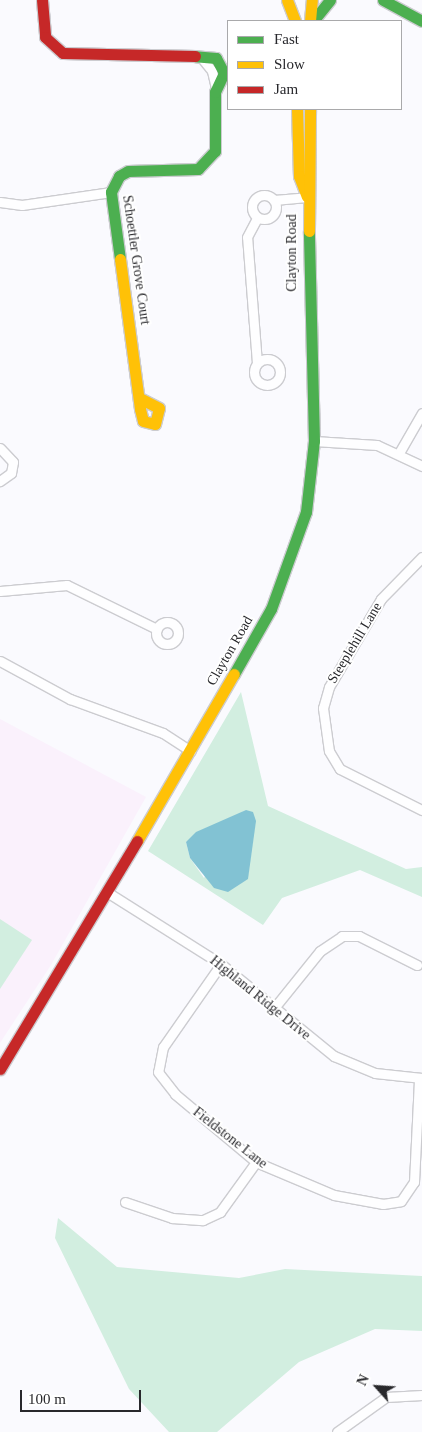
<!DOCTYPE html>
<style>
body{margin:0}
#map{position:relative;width:422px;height:1432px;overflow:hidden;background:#fafafe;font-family:Georgia,serif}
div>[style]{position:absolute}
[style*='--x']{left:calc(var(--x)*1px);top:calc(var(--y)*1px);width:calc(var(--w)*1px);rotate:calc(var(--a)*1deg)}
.education>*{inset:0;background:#faf1fc}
.green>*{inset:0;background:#d2eee0}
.water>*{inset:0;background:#82c2d3}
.roads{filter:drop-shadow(1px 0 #ccccd0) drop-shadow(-1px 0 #ccccd0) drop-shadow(0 1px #ccccd0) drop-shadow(0 -1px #ccccd0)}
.street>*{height:9px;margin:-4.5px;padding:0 4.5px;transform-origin:4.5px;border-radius:4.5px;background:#fefeff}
.street>.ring{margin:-4.5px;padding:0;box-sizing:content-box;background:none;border:9px solid #fefeff;border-radius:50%}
.fast>*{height:11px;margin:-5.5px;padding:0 5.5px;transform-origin:5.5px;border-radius:5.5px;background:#4caf50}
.slow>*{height:11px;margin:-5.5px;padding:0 5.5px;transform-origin:5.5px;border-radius:5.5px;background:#ffc107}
.jam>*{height:11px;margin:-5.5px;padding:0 5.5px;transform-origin:5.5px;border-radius:5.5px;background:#c62828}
span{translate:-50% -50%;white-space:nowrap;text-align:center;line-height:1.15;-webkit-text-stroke:4px #fff;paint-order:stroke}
.street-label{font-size:14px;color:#28282c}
.legend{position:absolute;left:227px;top:20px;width:175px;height:90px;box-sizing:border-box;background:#fff;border:1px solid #a9a9ab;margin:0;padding:6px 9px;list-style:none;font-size:15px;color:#28282c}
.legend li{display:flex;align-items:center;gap:10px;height:25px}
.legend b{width:25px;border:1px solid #a9a9ab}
.north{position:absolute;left:352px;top:1362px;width:50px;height:50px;-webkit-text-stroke:4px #fff;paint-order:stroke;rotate:296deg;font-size:14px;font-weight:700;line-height:20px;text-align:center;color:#28282c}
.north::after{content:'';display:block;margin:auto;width:18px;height:22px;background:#28282c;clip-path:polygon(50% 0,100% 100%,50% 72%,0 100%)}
.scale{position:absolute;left:20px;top:1390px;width:121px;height:22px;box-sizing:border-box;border:2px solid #28282c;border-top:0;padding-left:6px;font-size:15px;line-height:18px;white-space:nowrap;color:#28282c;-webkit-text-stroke:4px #fff;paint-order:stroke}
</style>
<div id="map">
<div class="education">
<i style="clip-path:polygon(0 719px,146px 797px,51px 965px,0 1043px)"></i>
</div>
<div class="green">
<i style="clip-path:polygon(evenodd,241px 692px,268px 806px,406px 869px,422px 867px,422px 897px,360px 870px,282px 898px,263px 925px,148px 851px,241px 692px,246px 810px,204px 878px,190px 858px,186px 842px,246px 810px)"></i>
<i style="clip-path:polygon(0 919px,32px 940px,0 989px)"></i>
<i style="clip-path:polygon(58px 1218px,117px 1267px,239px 1278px,285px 1269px,422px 1276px,422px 1331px,375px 1329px,299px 1362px,217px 1432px,169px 1432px,129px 1389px,55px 1238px)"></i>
</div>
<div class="water">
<i style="clip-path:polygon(246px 810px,253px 812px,256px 821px,248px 879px,228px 892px,214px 888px,190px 858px,186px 842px,196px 832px)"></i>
</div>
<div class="roads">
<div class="street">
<i style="--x:200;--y:56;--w:19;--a:51"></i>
<i style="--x:212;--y:71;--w:18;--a:77"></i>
<i class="ring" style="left:252px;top:195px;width:15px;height:15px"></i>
<i style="--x:274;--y:200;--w:33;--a:-5"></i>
<i style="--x:0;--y:202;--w:22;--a:8"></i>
<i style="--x:22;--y:205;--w:90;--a:-8.3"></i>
<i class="ring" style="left:254px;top:359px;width:17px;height:17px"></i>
<i style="--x:257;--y:363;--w:126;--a:-94.5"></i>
<i style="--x:247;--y:237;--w:21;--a:-62"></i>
<i style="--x:314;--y:441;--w:63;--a:3.6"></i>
<i style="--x:377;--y:445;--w:50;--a:25"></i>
<i style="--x:0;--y:448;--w:19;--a:47"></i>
<i style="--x:13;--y:462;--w:11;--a:100"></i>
<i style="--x:11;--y:473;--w:14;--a:144"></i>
<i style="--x:399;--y:453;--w:46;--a:-60.1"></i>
<i style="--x:422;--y:557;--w:59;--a:134.3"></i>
<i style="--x:381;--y:599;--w:102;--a:120.6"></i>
<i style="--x:329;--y:687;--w:22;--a:106"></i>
<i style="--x:323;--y:708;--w:43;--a:82.1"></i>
<i style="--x:329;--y:751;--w:21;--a:59"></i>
<i style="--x:340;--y:769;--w:92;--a:26.6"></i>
<i style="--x:0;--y:591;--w:67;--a:-5.1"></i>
<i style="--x:67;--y:585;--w:100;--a:26.1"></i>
<i class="ring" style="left:156px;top:622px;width:13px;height:13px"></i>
<i style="--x:0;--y:661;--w:80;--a:28.5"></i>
<i style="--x:70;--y:699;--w:99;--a:20.1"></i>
<i style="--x:163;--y:733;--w:33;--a:33"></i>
<i style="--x:107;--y:892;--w:135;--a:32.3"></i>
<i style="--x:221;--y:964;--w:146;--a:39.2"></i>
<i style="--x:334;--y:1056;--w:44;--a:22.5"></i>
<i style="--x:375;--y:1073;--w:47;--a:6.1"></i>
<i style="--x:221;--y:964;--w:101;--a:124.9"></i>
<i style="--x:163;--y:1047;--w:25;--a:101"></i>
<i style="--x:158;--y:1072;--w:28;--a:52"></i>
<i style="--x:175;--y:1094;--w:106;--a:40"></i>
<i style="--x:256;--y:1162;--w:85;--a:22.9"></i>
<i style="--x:334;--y:1195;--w:50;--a:10.4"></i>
<i style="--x:383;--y:1204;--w:18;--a:-9"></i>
<i style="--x:401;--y:1201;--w:23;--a:-56"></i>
<i style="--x:414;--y:1182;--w:104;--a:-87.2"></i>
<i style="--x:274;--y:1008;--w:73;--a:-51.1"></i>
<i style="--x:320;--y:951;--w:27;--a:-34"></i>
<i style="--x:342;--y:936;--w:17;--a:0"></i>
<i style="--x:359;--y:936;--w:65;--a:26.6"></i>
<i style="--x:125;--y:1202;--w:50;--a:18.8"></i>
<i style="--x:172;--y:1218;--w:31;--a:4"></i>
<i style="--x:203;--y:1220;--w:19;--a:-25"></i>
<i style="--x:220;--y:1212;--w:62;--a:-54.2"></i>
<i style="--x:337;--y:1432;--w:60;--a:-35.5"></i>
<i style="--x:386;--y:1397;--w:36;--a:-3"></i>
</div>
<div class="fast">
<i style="--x:383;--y:0;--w:44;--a:28.3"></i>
<i style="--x:313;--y:21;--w:27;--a:-51"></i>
<i style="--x:120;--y:259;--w:68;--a:-97.7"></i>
<i style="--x:111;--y:192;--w:18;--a:-63"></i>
<i style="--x:119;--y:176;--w:10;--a:-29"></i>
<i style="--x:128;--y:171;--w:70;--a:-1.6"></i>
<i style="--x:198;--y:169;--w:25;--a:-47"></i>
<i style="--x:215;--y:151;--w:59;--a:-90"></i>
<i style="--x:215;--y:92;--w:21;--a:-65"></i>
<i style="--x:224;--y:73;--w:17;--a:-118"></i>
<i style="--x:216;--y:58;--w:21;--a:-175"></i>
<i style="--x:234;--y:674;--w:75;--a:-60.4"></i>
<i style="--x:271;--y:609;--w:103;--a:-70.2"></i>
<i style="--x:306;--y:512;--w:71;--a:-83.6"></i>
<i style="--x:314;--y:441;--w:210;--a:-91.4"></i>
</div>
<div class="slow">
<i style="--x:287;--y:0;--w:22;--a:69"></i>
<i style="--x:310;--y:21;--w:21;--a:-85"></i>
<i style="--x:297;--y:109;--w:67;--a:88.3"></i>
<i style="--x:299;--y:176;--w:22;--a:69"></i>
<i style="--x:309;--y:231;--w:122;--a:-89.5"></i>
<i style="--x:120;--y:259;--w:151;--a:82.4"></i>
<i style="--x:140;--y:409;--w:12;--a:76"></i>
<i style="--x:143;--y:421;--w:12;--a:14"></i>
<i style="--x:155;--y:424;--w:16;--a:-76"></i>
<i style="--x:159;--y:408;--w:22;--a:-153"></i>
<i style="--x:137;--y:841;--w:193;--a:-59.9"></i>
</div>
<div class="jam">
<i style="--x:42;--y:0;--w:37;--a:85"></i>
<i style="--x:45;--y:37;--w:24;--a:42"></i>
<i style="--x:63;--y:53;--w:132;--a:1.3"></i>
<i style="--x:0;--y:1069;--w:266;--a:-59"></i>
</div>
</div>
<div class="street-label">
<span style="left:292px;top:253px;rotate:-90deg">Clayton Road</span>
<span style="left:136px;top:260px;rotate:82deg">Schoettler Grove Court</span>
<span style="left:355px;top:643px;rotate:-59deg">Steeplehill Lane</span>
<span style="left:230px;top:651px;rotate:-60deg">Clayton Road</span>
<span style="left:260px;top:998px;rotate:39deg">Highland Ridge Drive</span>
<span style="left:230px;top:1138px;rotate:38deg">Fieldstone Lane</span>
</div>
<ul class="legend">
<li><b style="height:6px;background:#4caf50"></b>Fast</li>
<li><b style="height:6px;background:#ffc107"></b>Slow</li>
<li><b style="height:6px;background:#c62828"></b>Jam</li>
</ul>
<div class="north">N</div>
<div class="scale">100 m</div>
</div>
